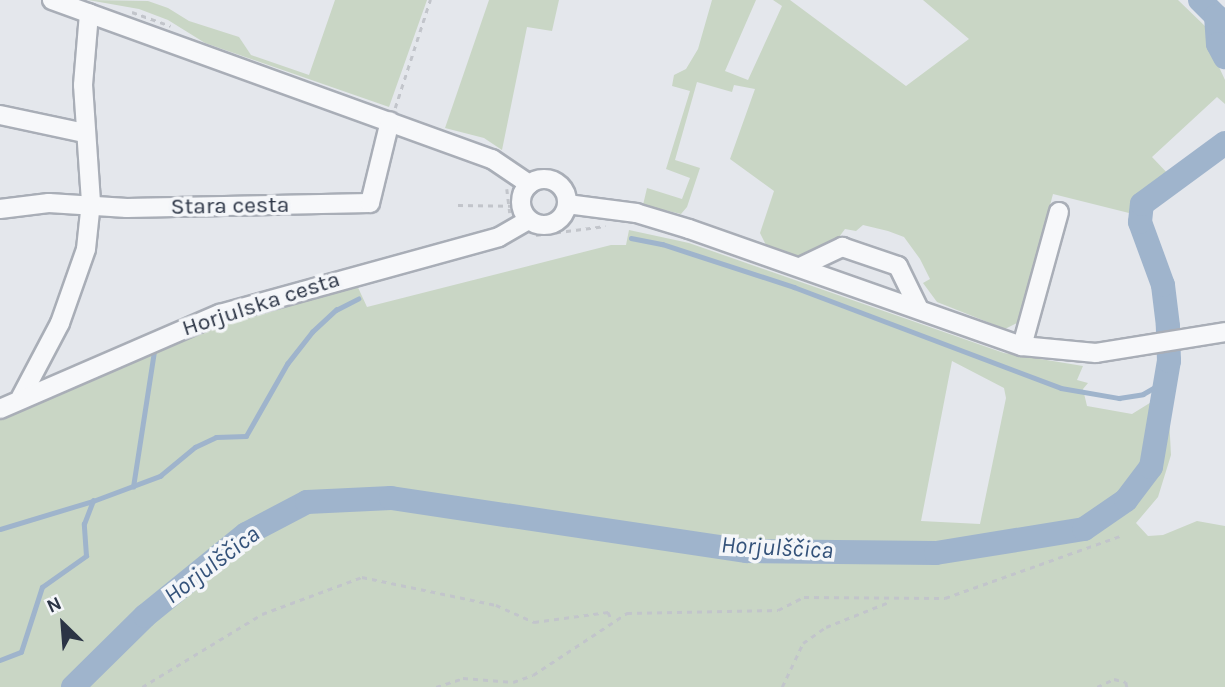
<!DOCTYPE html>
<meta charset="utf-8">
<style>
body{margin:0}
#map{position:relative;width:1225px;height:687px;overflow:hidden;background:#e4e7ec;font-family:Karla,sans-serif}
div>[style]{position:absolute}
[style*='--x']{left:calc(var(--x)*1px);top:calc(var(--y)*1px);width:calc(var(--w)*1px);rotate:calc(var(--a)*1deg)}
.green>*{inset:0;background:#c9d6c5}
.stream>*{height:4.5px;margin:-2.25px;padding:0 2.25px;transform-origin:2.25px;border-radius:2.25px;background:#9fb4cc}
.river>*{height:24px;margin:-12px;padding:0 12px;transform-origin:12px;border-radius:12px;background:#9fb4cc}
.path>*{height:2.5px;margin-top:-1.25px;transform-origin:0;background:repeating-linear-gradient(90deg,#c2c5cb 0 5px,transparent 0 10px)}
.roads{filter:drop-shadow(2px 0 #a9aeb7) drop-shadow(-2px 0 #a9aeb7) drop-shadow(0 2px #a9aeb7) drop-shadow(0 -2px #a9aeb7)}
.minor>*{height:18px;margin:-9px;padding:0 9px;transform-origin:9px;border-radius:9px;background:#f7f8fa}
.minor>.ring{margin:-9px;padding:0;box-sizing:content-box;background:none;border:18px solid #f7f8fa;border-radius:50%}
span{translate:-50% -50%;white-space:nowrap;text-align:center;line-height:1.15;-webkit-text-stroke:7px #f4f6f9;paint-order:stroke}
.street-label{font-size:23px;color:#2b3445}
.water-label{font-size:24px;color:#34527a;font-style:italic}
.north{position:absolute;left:28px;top:589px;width:70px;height:70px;-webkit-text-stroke:5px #f4f6f9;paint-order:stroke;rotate:335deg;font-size:19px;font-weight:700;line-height:28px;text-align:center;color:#2b3445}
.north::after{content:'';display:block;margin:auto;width:24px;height:32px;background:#2b3445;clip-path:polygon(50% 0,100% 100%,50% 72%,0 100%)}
</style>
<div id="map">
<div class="green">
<i style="clip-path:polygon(88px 0,148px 1px,168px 8px,189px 21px,239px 37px,251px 55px,309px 75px,335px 0,427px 0,389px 107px,205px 43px,168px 20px,139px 9px)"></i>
<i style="clip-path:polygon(489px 0,559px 0,552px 31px,527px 27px,502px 150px,484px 138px,445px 128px)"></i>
<i style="clip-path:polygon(712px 0,756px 0,725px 71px,748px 80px,782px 6px,773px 0,790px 0,906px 86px,969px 39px,923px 0,1178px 0,1207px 28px,1207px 41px,1225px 80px,1225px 104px,1217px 97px,1152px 157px,1171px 177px,1135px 198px,1129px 213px,1053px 194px,1019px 322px,1005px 329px,937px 302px,923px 283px,930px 279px,920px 259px,904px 237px,888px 231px,863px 225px,856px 231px,845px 229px,836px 241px,809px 256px,792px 255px,766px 245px,760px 233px,774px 191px,730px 159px,755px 89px,734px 85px,732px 92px,697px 82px,675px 160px,700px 168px,687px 207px,681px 214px,643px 205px,647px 188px,682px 199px,690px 178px,666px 169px,690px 91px,672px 86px,674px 75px,686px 69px,698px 49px)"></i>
<i style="clip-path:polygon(evenodd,629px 230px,689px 243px,1004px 353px,1083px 366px,1077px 380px,1088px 383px,1083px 389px,1087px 406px,1132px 414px,1153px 401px,1163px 406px,1169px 417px,1171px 455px,1158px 497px,1136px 523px,1148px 536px,1163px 535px,1197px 521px,1225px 526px,1225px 687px,0 687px,0 417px,229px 317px,355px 281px,367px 307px,611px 245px,626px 245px,629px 230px,952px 361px,1004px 388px,1006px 398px,980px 524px,921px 521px,952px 361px)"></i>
</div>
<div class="stream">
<i style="--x:631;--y:238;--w:32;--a:11"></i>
<i style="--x:662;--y:244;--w:139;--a:18"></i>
<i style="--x:794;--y:287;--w:285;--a:20.7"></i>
<i style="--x:1061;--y:388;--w:59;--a:9.8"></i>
<i style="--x:1119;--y:398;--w:24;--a:-9"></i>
<i style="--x:1143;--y:394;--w:24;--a:-30"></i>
<i style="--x:133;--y:487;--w:138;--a:-81.2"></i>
<i style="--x:0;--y:529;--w:97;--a:-16.8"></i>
<i style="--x:0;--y:660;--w:22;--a:-21"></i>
<i style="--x:21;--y:652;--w:68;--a:-72.1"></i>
<i style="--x:42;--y:587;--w:54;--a:-35.2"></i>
<i style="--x:86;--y:556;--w:32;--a:-94"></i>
<i style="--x:84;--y:524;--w:25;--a:-69"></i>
<i style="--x:93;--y:501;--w:72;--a:-20.5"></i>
<i style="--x:160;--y:476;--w:45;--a:-39.6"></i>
<i style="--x:195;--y:447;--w:23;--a:-25"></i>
<i style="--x:216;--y:437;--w:30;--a:-2"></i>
<i style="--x:246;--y:436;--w:83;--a:-60.3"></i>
<i style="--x:287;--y:364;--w:41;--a:-52"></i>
<i style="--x:312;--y:332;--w:33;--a:-43"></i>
<i style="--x:336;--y:310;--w:25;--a:-27"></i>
</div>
<div class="river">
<i style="--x:1200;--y:0;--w:23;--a:45"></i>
<i style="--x:1216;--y:16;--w:28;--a:86"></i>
<i style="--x:1218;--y:44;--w:15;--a:62"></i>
<i style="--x:73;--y:687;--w:101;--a:-44.6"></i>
<i style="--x:145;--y:616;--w:130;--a:-39.1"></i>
<i style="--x:246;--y:534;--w:69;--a:-27.7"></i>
<i style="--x:307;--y:502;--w:84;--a:-2.7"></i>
<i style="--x:391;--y:498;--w:360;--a:8.5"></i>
<i style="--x:747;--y:551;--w:189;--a:0.6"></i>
<i style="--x:936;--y:553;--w:150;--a:-9.2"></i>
<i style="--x:1084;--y:529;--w:51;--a:-34.6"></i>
<i style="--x:1126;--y:500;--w:41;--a:-52.9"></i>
<i style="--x:1151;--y:467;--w:108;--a:-80.4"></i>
<i style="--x:1169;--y:361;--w:35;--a:-92"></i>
<i style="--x:1168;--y:326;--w:41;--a:-97"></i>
<i style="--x:1163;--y:285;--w:67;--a:-110.1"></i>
<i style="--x:1140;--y:222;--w:18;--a:-84"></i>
<i style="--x:1142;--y:204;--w:103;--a:-36.3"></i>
</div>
<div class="path">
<i style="--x:132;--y:12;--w:41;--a:19.7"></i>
<i style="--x:395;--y:108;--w:114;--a:-72"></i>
<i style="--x:539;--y:172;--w:38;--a:25"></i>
<i style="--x:507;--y:189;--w:24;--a:83"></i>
<i style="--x:458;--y:205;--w:63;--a:0.9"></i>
<i style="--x:536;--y:235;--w:70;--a:-7.4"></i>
<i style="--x:142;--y:687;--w:140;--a:-31.3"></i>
<i style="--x:262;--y:614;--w:107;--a:-20.3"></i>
<i style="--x:362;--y:577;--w:137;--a:11.8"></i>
<i style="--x:496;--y:605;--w:42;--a:24.1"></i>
<i style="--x:534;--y:622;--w:75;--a:-7.7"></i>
<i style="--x:608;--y:612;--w:9;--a:63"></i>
<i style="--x:436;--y:687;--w:28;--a:-18"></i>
<i style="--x:463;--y:678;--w:50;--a:4.6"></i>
<i style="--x:513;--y:682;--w:21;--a:-19"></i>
<i style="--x:533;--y:675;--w:113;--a:-33.4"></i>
<i style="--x:627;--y:613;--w:151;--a:-1.1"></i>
<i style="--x:778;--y:610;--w:29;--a:-27"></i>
<i style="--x:804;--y:597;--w:141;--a:0.4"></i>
<i style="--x:945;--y:598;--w:189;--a:-19.5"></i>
<i style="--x:782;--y:687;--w:49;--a:-64.5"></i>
<i style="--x:803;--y:643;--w:28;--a:-35"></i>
<i style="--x:826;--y:627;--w:68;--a:-21.6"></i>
<i style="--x:1097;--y:687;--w:19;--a:-25"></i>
<i style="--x:1114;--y:679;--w:12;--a:14"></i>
<i style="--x:1126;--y:682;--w:5;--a:79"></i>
</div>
<div class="roads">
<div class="minor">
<i style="--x:52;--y:0;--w:468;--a:19.9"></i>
<i style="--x:492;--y:159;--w:45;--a:34"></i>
<i style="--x:0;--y:115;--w:87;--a:12"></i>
<i class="ring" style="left:521px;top:179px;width:28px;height:28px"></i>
<i style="--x:567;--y:204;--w:70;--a:7.4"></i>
<i style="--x:636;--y:213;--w:55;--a:16.8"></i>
<i style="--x:689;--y:229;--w:353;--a:19.4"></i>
<i style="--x:1022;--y:346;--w:74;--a:5.4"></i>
<i style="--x:1096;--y:353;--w:131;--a:-9.2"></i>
<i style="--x:0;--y:209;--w:49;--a:-7"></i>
<i style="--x:49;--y:203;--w:78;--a:3.7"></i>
<i style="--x:127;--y:208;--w:243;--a:-1.2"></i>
<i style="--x:370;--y:203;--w:84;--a:-76.3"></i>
<i style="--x:800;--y:267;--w:47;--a:-25.5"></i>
<i style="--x:842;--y:247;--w:59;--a:18.7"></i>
<i style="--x:898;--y:266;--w:48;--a:64"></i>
<i style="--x:1022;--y:346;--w:139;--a:-74.6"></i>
<i style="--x:21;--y:397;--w:84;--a:-62.2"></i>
<i style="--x:60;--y:323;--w:78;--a:-70.6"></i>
<i style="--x:86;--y:249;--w:47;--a:-83.9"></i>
<i style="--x:91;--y:202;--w:117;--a:-93.9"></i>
<i style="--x:83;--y:85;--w:72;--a:-85.2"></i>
<i style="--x:0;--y:409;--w:240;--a:-23.4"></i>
<i style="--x:220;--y:314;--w:289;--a:-15.4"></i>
<i style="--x:499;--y:237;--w:34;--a:-30"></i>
</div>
</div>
<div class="street-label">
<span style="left:230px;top:206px;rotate:-1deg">Stara cesta</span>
<span style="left:261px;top:304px;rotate:-18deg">Horjulska cesta</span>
</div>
<div class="water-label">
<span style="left:777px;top:548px;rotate:3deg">Horjulščica</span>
<span style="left:212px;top:565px;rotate:-37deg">Horjulščica</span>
</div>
<div class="north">N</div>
</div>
